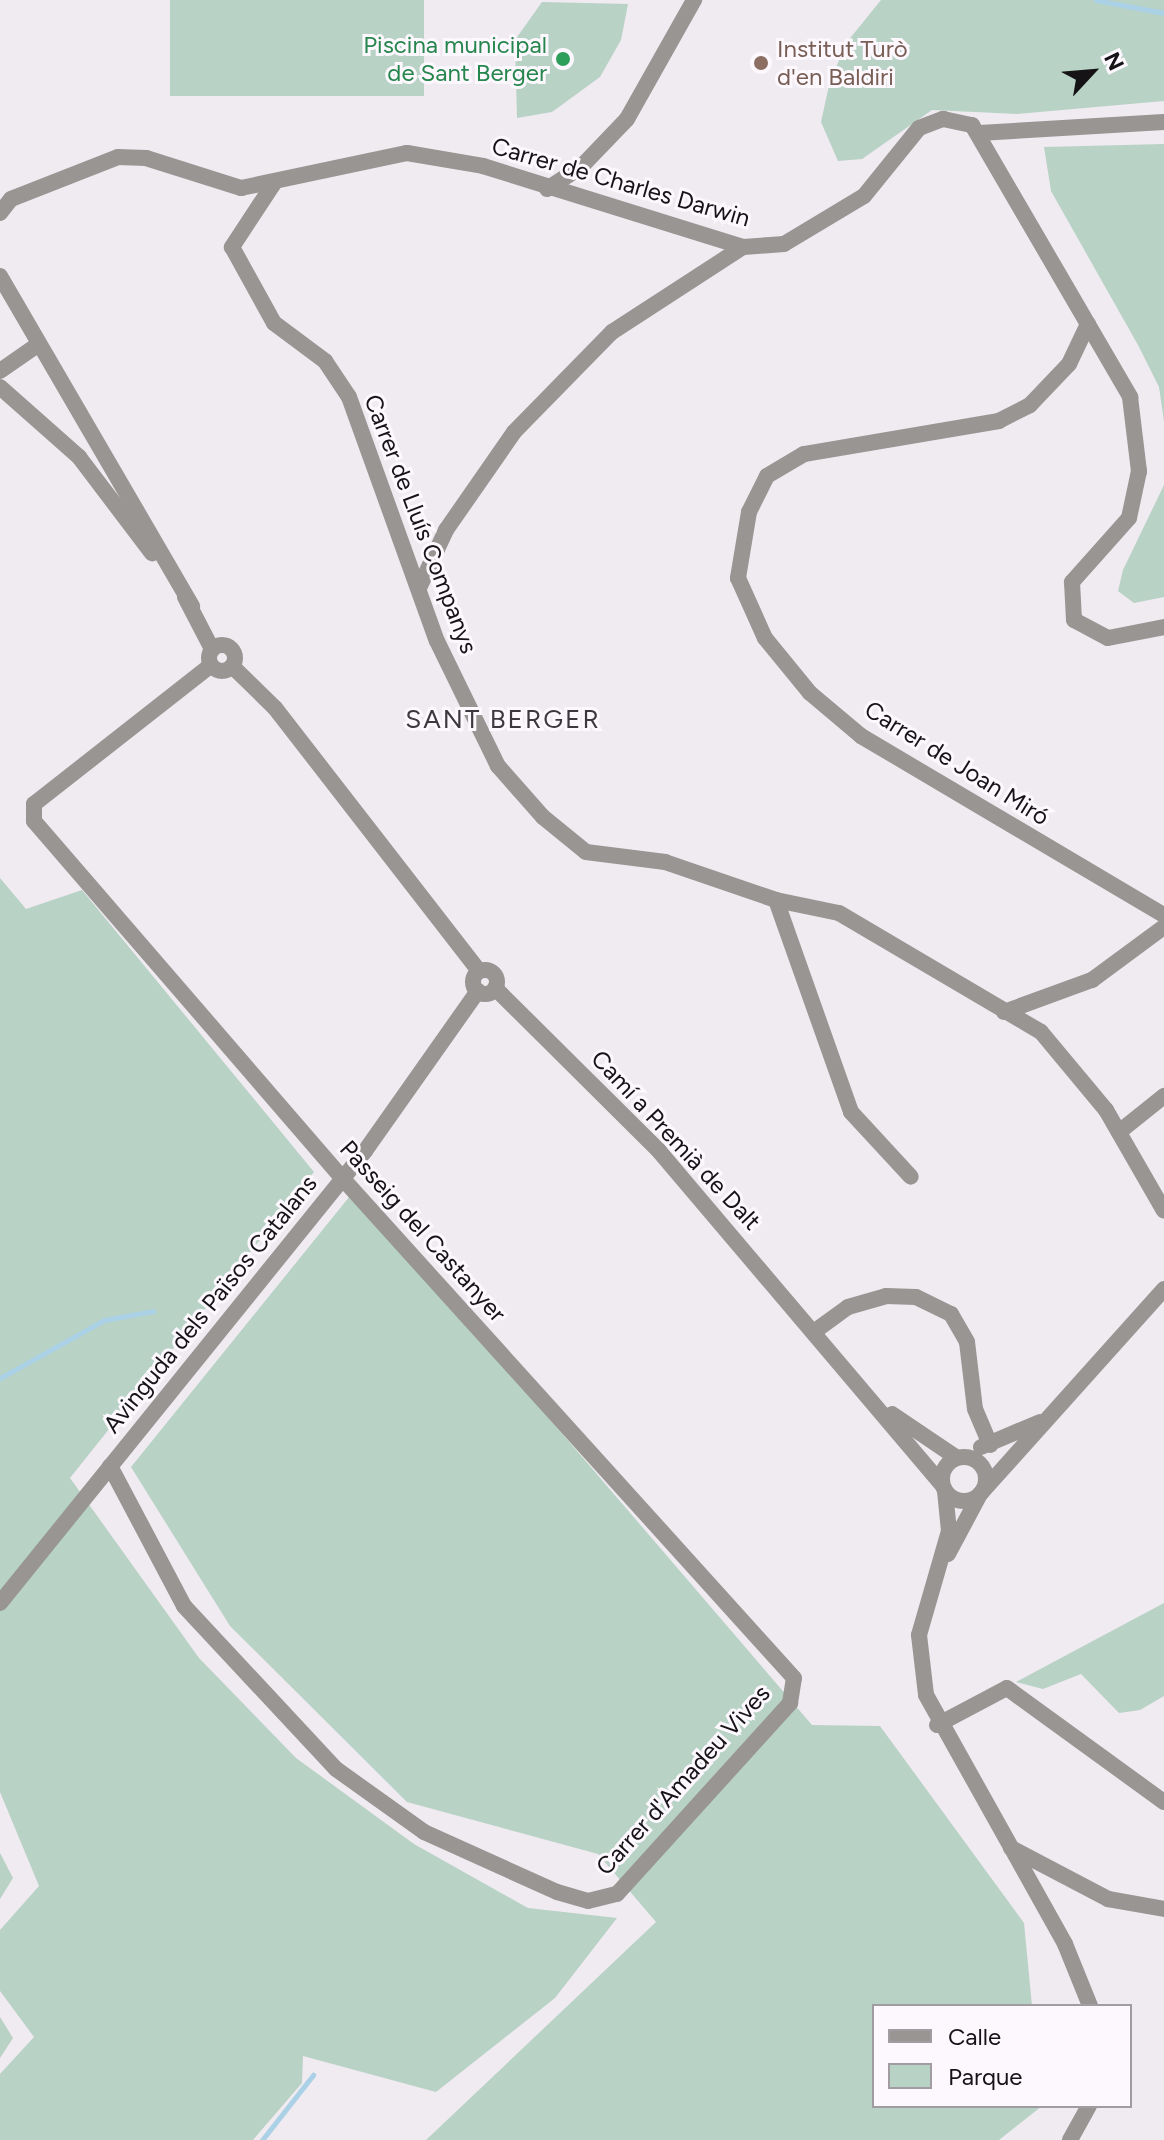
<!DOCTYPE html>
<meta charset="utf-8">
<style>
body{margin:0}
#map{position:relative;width:1164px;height:2140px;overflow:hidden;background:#f0eaf1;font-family:Figtree,sans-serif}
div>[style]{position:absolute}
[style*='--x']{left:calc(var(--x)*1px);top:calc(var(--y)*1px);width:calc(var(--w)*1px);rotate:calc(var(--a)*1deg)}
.green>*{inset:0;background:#b8d2c5;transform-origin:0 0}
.stream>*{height:5px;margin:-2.5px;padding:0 2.5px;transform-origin:2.5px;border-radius:2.5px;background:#abd1e7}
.street>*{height:16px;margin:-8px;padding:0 8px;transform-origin:8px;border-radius:8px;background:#989593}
.street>.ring{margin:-8px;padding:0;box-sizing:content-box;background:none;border:16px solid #989593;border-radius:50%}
.dots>*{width:22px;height:22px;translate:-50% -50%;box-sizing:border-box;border:4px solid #fdf8fe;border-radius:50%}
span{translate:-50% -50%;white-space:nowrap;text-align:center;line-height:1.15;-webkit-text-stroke:6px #fdf8fe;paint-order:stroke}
.leisure-label{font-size:24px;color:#27864d}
.right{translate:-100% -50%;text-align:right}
.education-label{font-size:24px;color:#785e54}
.left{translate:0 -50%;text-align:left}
.street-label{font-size:24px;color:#151315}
.neighbourhood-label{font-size:26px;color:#3c383d;letter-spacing:2px}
.legend{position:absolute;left:872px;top:2004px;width:260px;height:104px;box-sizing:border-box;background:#fdf8fe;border:2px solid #a09ca1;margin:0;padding:10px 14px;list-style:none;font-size:24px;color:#151315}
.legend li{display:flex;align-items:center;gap:16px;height:40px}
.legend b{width:40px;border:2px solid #a09ca1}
.north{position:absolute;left:1052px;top:32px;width:80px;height:80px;-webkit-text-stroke:6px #fdf8fe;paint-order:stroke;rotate:64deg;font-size:22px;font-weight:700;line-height:32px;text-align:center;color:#151315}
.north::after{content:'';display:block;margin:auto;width:28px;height:36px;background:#151315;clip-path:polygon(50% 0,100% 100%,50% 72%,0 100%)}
</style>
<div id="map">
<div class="green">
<i style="left:170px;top:0;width:254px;height:96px"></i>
<i style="clip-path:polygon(881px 0,1164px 0,1164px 101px,1017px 114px,932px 110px,862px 159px,838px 161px,821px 122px,830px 81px,847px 42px)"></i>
<i style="clip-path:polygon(542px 2px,628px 4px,621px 40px,600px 77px,552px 112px,517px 118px,515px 40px)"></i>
<i style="clip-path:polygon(1164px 144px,1164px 421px,1159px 387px,1138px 345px,1051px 191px,1044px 147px)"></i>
<i style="clip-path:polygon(1164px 485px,1164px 597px,1134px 603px,1118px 591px,1123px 570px)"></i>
<i style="clip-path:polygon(0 878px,26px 909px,82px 890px,314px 1172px,70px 1478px,199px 1658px,296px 1758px,414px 1844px,528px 1908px,617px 1918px,555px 1998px,436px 2092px,303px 2056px,302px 2083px,253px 2140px,0 2140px,0 2074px,34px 2037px,0 1991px,0 1930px,39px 1886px,0 1792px)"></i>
<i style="clip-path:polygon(354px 1191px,812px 1725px,880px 1726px,1024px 1923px,1032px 2006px,874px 2006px,874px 2106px,1042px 2106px,999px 2140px,426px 2140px,656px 1922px,598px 1854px,407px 1802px,230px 1626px,131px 1467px)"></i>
<i style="clip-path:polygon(1164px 1603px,1164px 1696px,1140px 1710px,1119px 1713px,1081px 1674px,1043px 1689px,1016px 1682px)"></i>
<i style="clip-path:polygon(0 1853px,13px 1878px,0 1899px)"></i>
<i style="clip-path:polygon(0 2017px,13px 2038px,0 2058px)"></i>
</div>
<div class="stream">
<i style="--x:1096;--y:0;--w:69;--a:10.8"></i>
<i style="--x:0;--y:1378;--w:119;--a:-29.1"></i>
<i style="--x:104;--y:1320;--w:50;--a:-10.4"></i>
<i style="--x:262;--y:2140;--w:83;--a:-51.9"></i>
</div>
<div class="street">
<i style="--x:979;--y:133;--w:185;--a:-3.4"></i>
<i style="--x:274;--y:183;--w:77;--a:123.3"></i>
<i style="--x:232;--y:247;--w:87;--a:61.1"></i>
<i style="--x:274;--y:323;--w:64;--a:36.7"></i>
<i style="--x:325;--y:361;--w:43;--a:56.3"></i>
<i style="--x:349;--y:397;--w:259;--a:70.2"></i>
<i style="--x:437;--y:641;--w:139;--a:64"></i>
<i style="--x:498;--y:766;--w:68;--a:48.6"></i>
<i style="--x:543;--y:817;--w:55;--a:39.1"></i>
<i style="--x:586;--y:852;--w:80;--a:7.2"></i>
<i style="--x:665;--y:862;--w:117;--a:18.9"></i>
<i style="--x:776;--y:900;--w:64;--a:11.7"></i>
<i style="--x:839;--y:913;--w:234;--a:30.5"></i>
<i style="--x:1041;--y:1032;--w:102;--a:50.2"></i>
<i style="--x:1106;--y:1110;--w:116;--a:60.1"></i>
<i style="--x:547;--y:189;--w:40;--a:-32.9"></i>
<i style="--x:581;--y:167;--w:66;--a:-46.2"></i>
<i style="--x:627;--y:119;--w:137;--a:-60.6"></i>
<i style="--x:0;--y:213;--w:18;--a:-52"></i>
<i style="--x:11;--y:199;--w:115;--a:-21.4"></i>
<i style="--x:118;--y:157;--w:28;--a:2"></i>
<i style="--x:146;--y:158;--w:100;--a:17.5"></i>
<i style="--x:241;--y:188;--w:170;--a:-11.9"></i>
<i style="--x:407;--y:153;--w:77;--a:9.7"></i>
<i style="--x:483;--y:166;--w:272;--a:17.3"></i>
<i style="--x:743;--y:247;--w:41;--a:-4.2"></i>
<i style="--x:784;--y:244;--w:93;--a:-31"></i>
<i style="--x:864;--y:196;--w:87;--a:-51"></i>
<i style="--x:919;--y:128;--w:26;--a:-21"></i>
<i style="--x:943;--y:119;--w:30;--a:12"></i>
<i style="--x:972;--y:125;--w:315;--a:59.8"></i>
<i style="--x:1130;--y:397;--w:75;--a:83.1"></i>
<i style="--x:1139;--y:471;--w:48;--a:102"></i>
<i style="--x:1129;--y:518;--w:86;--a:131.7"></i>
<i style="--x:1072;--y:582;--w:38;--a:87"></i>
<i style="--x:1074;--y:620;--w:38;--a:28"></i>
<i style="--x:1108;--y:638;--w:57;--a:-11.1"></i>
<i style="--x:0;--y:276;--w:382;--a:59.8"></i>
<i style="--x:1088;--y:324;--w:44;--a:115.4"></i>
<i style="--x:1069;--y:364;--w:57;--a:133.6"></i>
<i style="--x:1030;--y:405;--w:35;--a:153"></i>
<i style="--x:999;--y:421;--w:198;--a:170.4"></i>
<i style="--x:804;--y:454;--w:43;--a:149.3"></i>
<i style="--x:767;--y:476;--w:40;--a:116.6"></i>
<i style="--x:749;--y:512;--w:67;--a:99.5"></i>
<i style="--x:738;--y:578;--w:66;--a:65.8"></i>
<i style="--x:765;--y:638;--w:71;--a:50.7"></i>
<i style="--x:810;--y:693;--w:67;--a:40.1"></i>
<i style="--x:861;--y:736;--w:352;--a:30.6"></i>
<i style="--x:0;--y:371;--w:44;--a:-34.8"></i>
<i style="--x:0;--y:387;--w:106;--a:41.5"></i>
<i style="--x:79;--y:457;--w:121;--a:52.8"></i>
<i style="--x:420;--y:586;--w:62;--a:-65.1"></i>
<i style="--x:446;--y:530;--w:119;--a:-55.2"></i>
<i style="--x:514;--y:432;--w:140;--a:-45.6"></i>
<i style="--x:612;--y:332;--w:156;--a:-33"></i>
<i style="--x:185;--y:597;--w:59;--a:62.6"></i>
<i class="ring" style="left:209px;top:645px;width:10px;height:10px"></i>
<i style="--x:232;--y:666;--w:60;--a:44.3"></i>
<i style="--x:275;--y:708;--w:333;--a:52.2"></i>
<i style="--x:776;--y:900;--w:225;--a:70.5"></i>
<i style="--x:851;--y:1112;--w:88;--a:47.3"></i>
<i class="ring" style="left:473px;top:970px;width:8px;height:8px"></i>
<i style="--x:495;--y:988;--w:231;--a:44.8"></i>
<i style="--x:659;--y:1151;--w:438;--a:49.7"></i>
<i style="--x:1004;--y:1012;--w:94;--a:-20"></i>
<i style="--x:1092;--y:980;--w:89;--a:-36.4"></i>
<i style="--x:1119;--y:1132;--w:58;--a:-38.7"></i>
<i style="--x:815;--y:1331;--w:41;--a:-36"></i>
<i style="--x:848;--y:1307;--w:40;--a:-16"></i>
<i style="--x:886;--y:1296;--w:30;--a:2"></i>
<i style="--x:916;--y:1297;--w:39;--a:26"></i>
<i style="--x:951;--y:1314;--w:32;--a:60"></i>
<i style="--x:967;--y:1342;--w:67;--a:83.2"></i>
<i style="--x:975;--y:1409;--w:39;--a:67"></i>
<i style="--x:892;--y:1414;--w:78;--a:34.1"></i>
<i style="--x:981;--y:1447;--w:64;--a:-23"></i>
<i class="ring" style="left:942px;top:1457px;width:28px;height:28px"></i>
<i style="--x:110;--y:1466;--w:158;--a:62.1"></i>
<i style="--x:184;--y:1606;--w:223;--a:47"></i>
<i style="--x:336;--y:1769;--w:108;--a:35.6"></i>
<i style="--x:424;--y:1832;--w:146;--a:24.3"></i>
<i style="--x:557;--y:1892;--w:32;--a:16"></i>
<i style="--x:588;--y:1901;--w:30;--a:-14"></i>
<i style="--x:617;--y:1894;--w:258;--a:-47.8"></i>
<i style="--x:790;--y:1703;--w:25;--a:-81"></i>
<i style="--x:794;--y:1678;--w:673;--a:-132.11"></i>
<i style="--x:343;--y:1179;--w:473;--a:-130.8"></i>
<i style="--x:34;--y:821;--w:17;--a:-90"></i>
<i style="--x:34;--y:804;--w:225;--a:-38.1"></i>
<i style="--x:945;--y:1491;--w:40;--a:84.3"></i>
<i style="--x:949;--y:1531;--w:108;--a:106.1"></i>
<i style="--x:919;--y:1635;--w:60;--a:83.3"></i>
<i style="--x:926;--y:1695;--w:285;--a:60.8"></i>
<i style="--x:1065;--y:1944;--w:67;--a:68"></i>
<i style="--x:981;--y:1493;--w:274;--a:-48.1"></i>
<i style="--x:948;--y:1554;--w:68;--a:-61.9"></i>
<i style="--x:0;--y:1603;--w:581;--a:-51.08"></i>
<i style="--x:365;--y:1151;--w:196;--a:-54.8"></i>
<i style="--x:937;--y:1725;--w:79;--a:-27.9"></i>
<i style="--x:1007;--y:1688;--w:194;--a:36"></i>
<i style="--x:1011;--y:1848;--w:110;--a:27.7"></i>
<i style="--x:1108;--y:1899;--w:57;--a:10.1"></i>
<i style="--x:1070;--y:2140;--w:39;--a:-61"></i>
</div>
<div class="dots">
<i style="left:563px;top:59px;background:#2e9e5b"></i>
<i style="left:761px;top:63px;background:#8d6e63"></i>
</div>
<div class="leisure-label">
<span class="right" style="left:547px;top:59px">Piscina municipal<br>de Sant Berger</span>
</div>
<div class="education-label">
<span class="left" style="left:777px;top:63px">Institut Turò<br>d'en Baldiri</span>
</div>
<div class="street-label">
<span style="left:621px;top:182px;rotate:16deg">Carrer de Charles Darwin</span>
<span style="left:421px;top:524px;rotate:69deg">Carrer de Lluís Companys</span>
<span style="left:957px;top:763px;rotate:32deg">Carrer de Joan Miró</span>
<span style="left:676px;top:1140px;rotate:47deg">Camí a Premià de Dalt</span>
<span style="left:423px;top:1231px;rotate:48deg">Passeig del Castanyer</span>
<span style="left:210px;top:1304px;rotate:-51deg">Avinguda dels Països Catalans</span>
<span style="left:683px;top:1780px;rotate:-48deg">Carrer d'Amadeu Vives</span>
</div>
<div class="neighbourhood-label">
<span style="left:503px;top:720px">SANT BERGER</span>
</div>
<ul class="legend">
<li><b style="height:10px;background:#989593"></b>Calle</li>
<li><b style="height:22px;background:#b8d2c5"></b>Parque</li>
</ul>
<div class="north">N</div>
</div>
